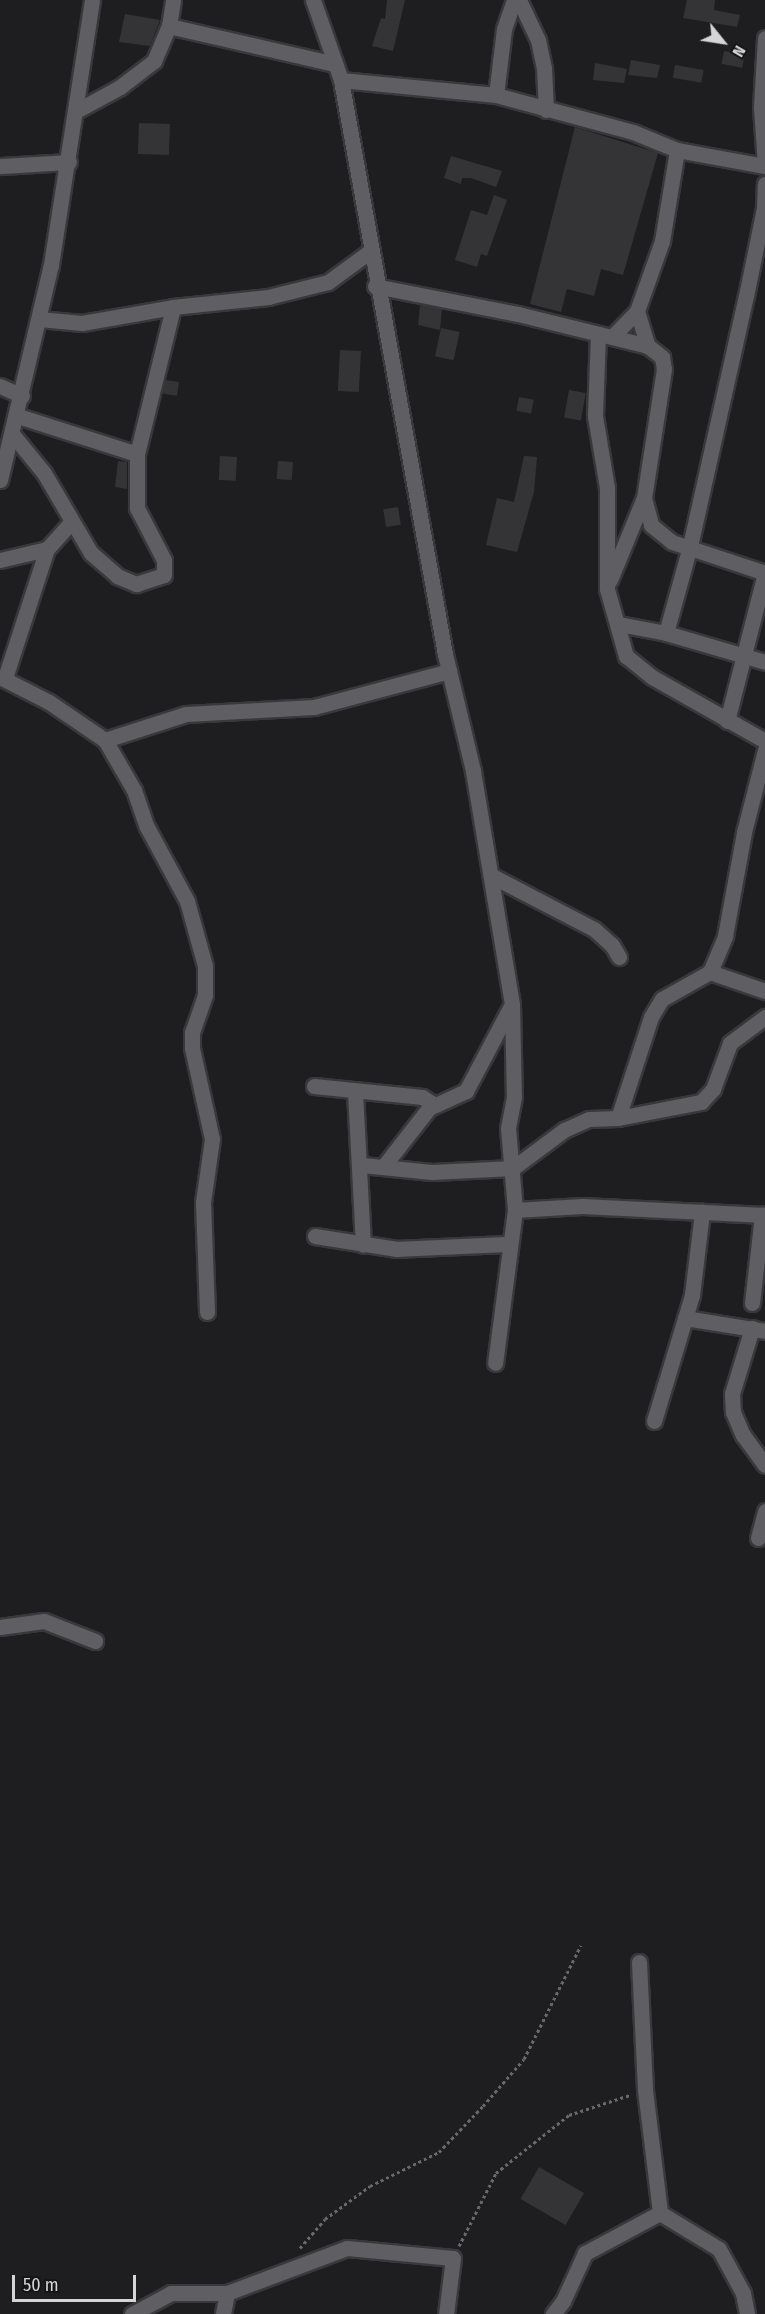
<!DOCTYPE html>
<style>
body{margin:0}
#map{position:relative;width:765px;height:2314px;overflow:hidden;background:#1e1e21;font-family:"Fira Sans Condensed",sans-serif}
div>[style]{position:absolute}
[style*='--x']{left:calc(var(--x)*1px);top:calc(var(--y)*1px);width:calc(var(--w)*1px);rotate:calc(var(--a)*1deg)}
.building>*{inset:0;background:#343437;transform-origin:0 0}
.path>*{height:3px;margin-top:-1.5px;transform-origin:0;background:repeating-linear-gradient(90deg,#69696c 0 3px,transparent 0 6px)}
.roads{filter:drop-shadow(2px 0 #39393b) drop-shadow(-2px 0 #39393b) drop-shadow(0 2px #39393b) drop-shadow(0 -2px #39393b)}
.minor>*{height:15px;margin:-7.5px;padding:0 7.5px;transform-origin:7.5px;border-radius:7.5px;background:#5f5f63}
span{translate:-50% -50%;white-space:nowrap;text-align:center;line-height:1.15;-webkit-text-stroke:4.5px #151517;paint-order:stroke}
.north{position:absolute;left:693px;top:12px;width:60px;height:60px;-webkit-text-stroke:4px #151517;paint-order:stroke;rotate:120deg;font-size:16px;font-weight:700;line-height:24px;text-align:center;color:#d5d5d7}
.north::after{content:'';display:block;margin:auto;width:21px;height:27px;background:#d5d5d7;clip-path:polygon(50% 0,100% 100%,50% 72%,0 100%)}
.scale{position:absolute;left:12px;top:2275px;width:124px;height:27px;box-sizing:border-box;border:3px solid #d5d5d7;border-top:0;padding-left:8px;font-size:18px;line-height:21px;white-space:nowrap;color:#d5d5d7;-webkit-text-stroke:4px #151517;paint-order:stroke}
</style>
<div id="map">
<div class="building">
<i style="clip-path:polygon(387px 0,405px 0,393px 51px,372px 46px,381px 18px,385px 19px)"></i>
<i style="clip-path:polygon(687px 0,715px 0,714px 10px,740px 15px,737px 27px,683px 18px)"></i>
<i style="clip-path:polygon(125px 14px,160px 20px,150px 46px,119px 42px)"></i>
<i style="left:724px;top:51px;width:21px;height:13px;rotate:11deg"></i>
<i style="clip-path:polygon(631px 60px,660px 65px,657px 78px,628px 75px)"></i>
<i style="clip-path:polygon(595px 63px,627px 69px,624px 83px,593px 80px)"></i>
<i style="left:675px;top:65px;width:29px;height:13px;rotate:10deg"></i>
<i style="left:139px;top:123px;width:31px;height:31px;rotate:2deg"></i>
<i style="clip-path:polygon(575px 127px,658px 153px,623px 275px,601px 269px,594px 296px,567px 289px,561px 312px,530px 304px)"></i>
<i style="clip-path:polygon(451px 156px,502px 171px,496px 187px,471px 178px,462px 178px,461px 184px,444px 178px)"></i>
<i style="clip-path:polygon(494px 195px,507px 200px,487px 256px,481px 254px,477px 267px,455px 260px,471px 210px,487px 215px)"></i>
<i style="clip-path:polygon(420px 305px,442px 309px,440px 330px,418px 325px)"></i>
<i style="left:441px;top:328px;width:19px;height:29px;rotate:12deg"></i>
<i style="left:340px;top:350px;width:21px;height:41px;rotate:3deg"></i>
<i style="left:165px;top:380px;width:14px;height:14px;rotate:8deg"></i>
<i style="left:569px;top:390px;width:17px;height:28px;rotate:10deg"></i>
<i style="left:519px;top:397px;width:15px;height:14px;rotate:11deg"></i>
<i style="left:220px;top:456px;width:17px;height:24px;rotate:3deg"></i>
<i style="clip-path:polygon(524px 456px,537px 457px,534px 492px,517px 552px,486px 545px,497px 498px,514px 502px)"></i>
<i style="clip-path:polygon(118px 461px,127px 462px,127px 489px,115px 487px)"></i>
<i style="left:278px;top:461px;width:15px;height:18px;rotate:4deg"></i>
<i style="left:398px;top:507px;width:18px;height:15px;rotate:81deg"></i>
<i style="left:539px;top:2167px;width:52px;height:37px;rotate:30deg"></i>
</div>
<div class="path">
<i style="--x:459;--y:2246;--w:82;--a:-63.1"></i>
<i style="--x:496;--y:2173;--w:93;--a:-38.5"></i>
<i style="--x:569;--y:2115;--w:64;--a:-18.2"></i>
<i style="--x:300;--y:2248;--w:38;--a:-49"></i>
<i style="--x:325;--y:2219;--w:56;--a:-36.3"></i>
<i style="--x:370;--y:2186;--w:77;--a:-26.2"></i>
<i style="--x:439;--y:2152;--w:64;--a:-46.3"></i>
<i style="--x:483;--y:2106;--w:62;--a:-48.9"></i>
<i style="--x:524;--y:2059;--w:127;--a:-63.4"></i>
</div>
<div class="roads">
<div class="minor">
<i style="--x:313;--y:0;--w:85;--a:70.7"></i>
<i style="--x:341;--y:80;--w:583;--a:79.73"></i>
<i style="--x:445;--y:654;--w:120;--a:76.5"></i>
<i style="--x:473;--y:771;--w:237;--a:80.5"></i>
<i style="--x:512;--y:1005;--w:92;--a:88.8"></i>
<i style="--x:514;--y:1097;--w:32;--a:101"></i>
<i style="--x:508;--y:1128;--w:82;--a:85.1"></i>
<i style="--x:515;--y:1210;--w:154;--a:97.4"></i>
<i style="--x:519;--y:0;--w:44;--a:64.6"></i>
<i style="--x:538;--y:40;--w:29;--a:78"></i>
<i style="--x:544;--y:68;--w:42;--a:87.3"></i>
<i style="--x:169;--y:26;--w:170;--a:12.9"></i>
<i style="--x:765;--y:38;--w:69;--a:93.3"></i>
<i style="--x:761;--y:107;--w:57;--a:86"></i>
<i style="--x:341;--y:80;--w:156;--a:5.5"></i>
<i style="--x:496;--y:95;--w:142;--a:15.1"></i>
<i style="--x:633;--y:132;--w:48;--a:22.2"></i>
<i style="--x:677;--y:150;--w:89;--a:10.3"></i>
<i style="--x:496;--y:95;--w:66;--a:-83.1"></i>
<i style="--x:504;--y:29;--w:31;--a:-71"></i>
<i style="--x:76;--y:111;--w:50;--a:-28.6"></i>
<i style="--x:120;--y:87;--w:43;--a:-37.4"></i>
<i style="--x:154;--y:61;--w:38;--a:-67"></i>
<i style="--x:169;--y:26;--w:26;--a:-81"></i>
<i style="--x:0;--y:166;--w:69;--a:-3.3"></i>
<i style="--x:375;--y:286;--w:146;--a:11.1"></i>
<i style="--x:518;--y:314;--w:134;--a:13.8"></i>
<i style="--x:648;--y:346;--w:18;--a:38"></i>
<i style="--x:662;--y:357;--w:12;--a:81"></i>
<i style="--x:664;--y:369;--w:131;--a:98.8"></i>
<i style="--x:644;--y:498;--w:28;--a:75"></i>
<i style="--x:651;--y:525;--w:27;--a:39"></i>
<i style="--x:672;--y:542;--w:98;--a:18.4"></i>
<i style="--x:637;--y:311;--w:37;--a:73"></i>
<i style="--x:39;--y:319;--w:43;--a:5.3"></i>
<i style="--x:82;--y:323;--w:92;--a:-10"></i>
<i style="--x:173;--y:307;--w:96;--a:-6"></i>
<i style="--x:268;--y:297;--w:62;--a:-14"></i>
<i style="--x:328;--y:282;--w:51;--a:-36.2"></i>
<i style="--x:598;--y:334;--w:82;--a:92.1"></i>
<i style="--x:595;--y:416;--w:73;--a:80.5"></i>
<i style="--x:607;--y:488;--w:101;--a:90"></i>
<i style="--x:607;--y:589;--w:70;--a:74.2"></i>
<i style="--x:626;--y:656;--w:33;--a:39"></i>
<i style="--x:652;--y:677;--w:130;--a:29.5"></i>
<i style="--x:612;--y:337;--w:36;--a:-46"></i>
<i style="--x:637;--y:311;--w:74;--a:-70.3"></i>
<i style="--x:662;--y:241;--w:92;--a:-80.6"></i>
<i style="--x:0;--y:386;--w:24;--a:24"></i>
<i style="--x:18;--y:416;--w:125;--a:17.7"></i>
<i style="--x:13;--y:435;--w:49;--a:50.8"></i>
<i style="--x:44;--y:473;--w:93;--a:59.6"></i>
<i style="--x:91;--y:553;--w:35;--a:41"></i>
<i style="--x:117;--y:576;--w:21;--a:23"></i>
<i style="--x:136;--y:584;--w:29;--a:-18"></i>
<i style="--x:164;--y:575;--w:15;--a:-90"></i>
<i style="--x:164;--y:560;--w:59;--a:-117.4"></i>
<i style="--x:137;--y:508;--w:54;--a:-90"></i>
<i style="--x:137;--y:454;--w:151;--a:-76.2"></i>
<i style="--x:0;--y:480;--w:221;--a:-76.7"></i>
<i style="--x:51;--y:265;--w:268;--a:-81.2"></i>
<i style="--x:0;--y:560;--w:48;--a:-13.2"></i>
<i style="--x:610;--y:580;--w:87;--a:-67.6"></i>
<i style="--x:619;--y:624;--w:48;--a:10.8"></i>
<i style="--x:666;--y:633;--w:103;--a:16.3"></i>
<i style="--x:666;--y:633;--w:90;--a:-74.6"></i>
<i style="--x:690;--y:546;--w:256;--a:-77.4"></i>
<i style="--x:746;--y:296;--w:90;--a:-78.4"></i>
<i style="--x:764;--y:208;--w:24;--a:-88"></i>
<i style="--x:0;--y:677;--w:55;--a:27"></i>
<i style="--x:49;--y:702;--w:68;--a:34.2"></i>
<i style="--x:105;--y:740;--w:58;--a:59.9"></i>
<i style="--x:134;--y:790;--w:39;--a:71"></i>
<i style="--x:147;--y:827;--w:84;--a:61.6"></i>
<i style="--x:187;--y:901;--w:67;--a:74.5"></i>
<i style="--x:205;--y:966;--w:29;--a:90"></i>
<i style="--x:205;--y:995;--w:39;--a:109"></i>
<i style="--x:192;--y:1032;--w:16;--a:90"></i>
<i style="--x:192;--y:1048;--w:93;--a:77.6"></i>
<i style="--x:212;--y:1139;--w:64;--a:98.1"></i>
<i style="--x:203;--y:1202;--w:110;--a:87.9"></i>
<i style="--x:5;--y:678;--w:136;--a:-72"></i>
<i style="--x:47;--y:549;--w:36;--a:-48"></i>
<i style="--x:727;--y:721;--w:153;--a:-75.6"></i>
<i style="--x:105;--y:740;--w:85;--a:-17.8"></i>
<i style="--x:186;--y:714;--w:128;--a:-3.1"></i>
<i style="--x:314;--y:707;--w:140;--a:-14.9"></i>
<i style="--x:492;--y:876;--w:115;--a:27.5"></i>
<i style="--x:594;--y:929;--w:24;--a:42"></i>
<i style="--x:612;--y:945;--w:14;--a:60"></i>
<i style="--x:710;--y:972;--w:58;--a:19.1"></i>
<i style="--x:314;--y:1086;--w:109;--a:5.8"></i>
<i style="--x:422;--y:1097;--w:13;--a:32"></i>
<i style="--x:355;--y:1092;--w:153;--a:87"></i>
<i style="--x:618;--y:1118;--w:106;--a:-71.9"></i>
<i style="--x:651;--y:1017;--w:21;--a:-59"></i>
<i style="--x:662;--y:999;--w:55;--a:-29.4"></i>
<i style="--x:710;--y:972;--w:39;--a:-67"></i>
<i style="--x:725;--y:936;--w:106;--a:-79.6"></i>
<i style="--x:744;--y:832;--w:85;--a:-75.6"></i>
<i style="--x:362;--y:1165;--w:70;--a:5.7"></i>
<i style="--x:432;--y:1172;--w:81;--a:-2.8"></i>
<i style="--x:513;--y:1168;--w:64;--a:-36.7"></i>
<i style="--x:564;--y:1130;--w:27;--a:-24"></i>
<i style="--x:589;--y:1119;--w:29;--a:-2"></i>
<i style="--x:618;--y:1118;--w:85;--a:-10.9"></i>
<i style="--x:701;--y:1102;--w:18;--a:-47"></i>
<i style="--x:713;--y:1089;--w:49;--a:-69.7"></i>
<i style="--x:730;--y:1043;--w:44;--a:-36.6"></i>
<i style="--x:383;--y:1167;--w:75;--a:-52.1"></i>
<i style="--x:429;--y:1108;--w:41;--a:-24.7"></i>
<i style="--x:466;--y:1091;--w:94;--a:-62.1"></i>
<i style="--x:515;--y:1210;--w:67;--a:-3.4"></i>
<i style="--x:582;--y:1206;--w:183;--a:2.8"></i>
<i style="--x:315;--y:1236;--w:83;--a:9"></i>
<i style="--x:397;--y:1249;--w:112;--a:-2.6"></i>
<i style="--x:752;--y:1303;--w:89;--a:-83.5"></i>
<i style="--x:685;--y:1318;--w:81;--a:9.2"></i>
<i style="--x:752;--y:1328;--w:69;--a:106.9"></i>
<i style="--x:732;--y:1394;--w:18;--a:87"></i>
<i style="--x:733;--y:1412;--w:25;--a:67"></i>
<i style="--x:743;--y:1435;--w:37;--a:54"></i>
<i style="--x:654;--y:1421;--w:132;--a:-73.2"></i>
<i style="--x:692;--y:1295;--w:84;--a:-83.1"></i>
<i style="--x:758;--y:1538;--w:28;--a:-75"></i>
<i style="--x:0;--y:1627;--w:44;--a:-7.8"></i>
<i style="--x:44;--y:1621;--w:55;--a:21.4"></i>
<i style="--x:639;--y:1962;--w:128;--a:87.3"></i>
<i style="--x:645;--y:2090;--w:124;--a:83"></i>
<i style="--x:660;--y:2213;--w:69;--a:31.4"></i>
<i style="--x:719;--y:2249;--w:50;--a:61.4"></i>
<i style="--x:743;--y:2293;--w:21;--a:79"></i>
<i style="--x:132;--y:2314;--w:44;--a:-28.3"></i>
<i style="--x:171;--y:2293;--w:56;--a:0"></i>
<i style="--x:227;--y:2293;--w:128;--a:-20.6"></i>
<i style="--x:347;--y:2248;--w:106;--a:5.4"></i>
<i style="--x:453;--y:2258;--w:56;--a:97.1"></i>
<i style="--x:223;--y:2314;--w:21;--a:-79"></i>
<i style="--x:553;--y:2314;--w:16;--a:-52"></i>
<i style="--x:563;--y:2301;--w:53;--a:-65.4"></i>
<i style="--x:585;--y:2253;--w:85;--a:-28.1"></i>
</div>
</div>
<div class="north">N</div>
<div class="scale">50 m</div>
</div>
